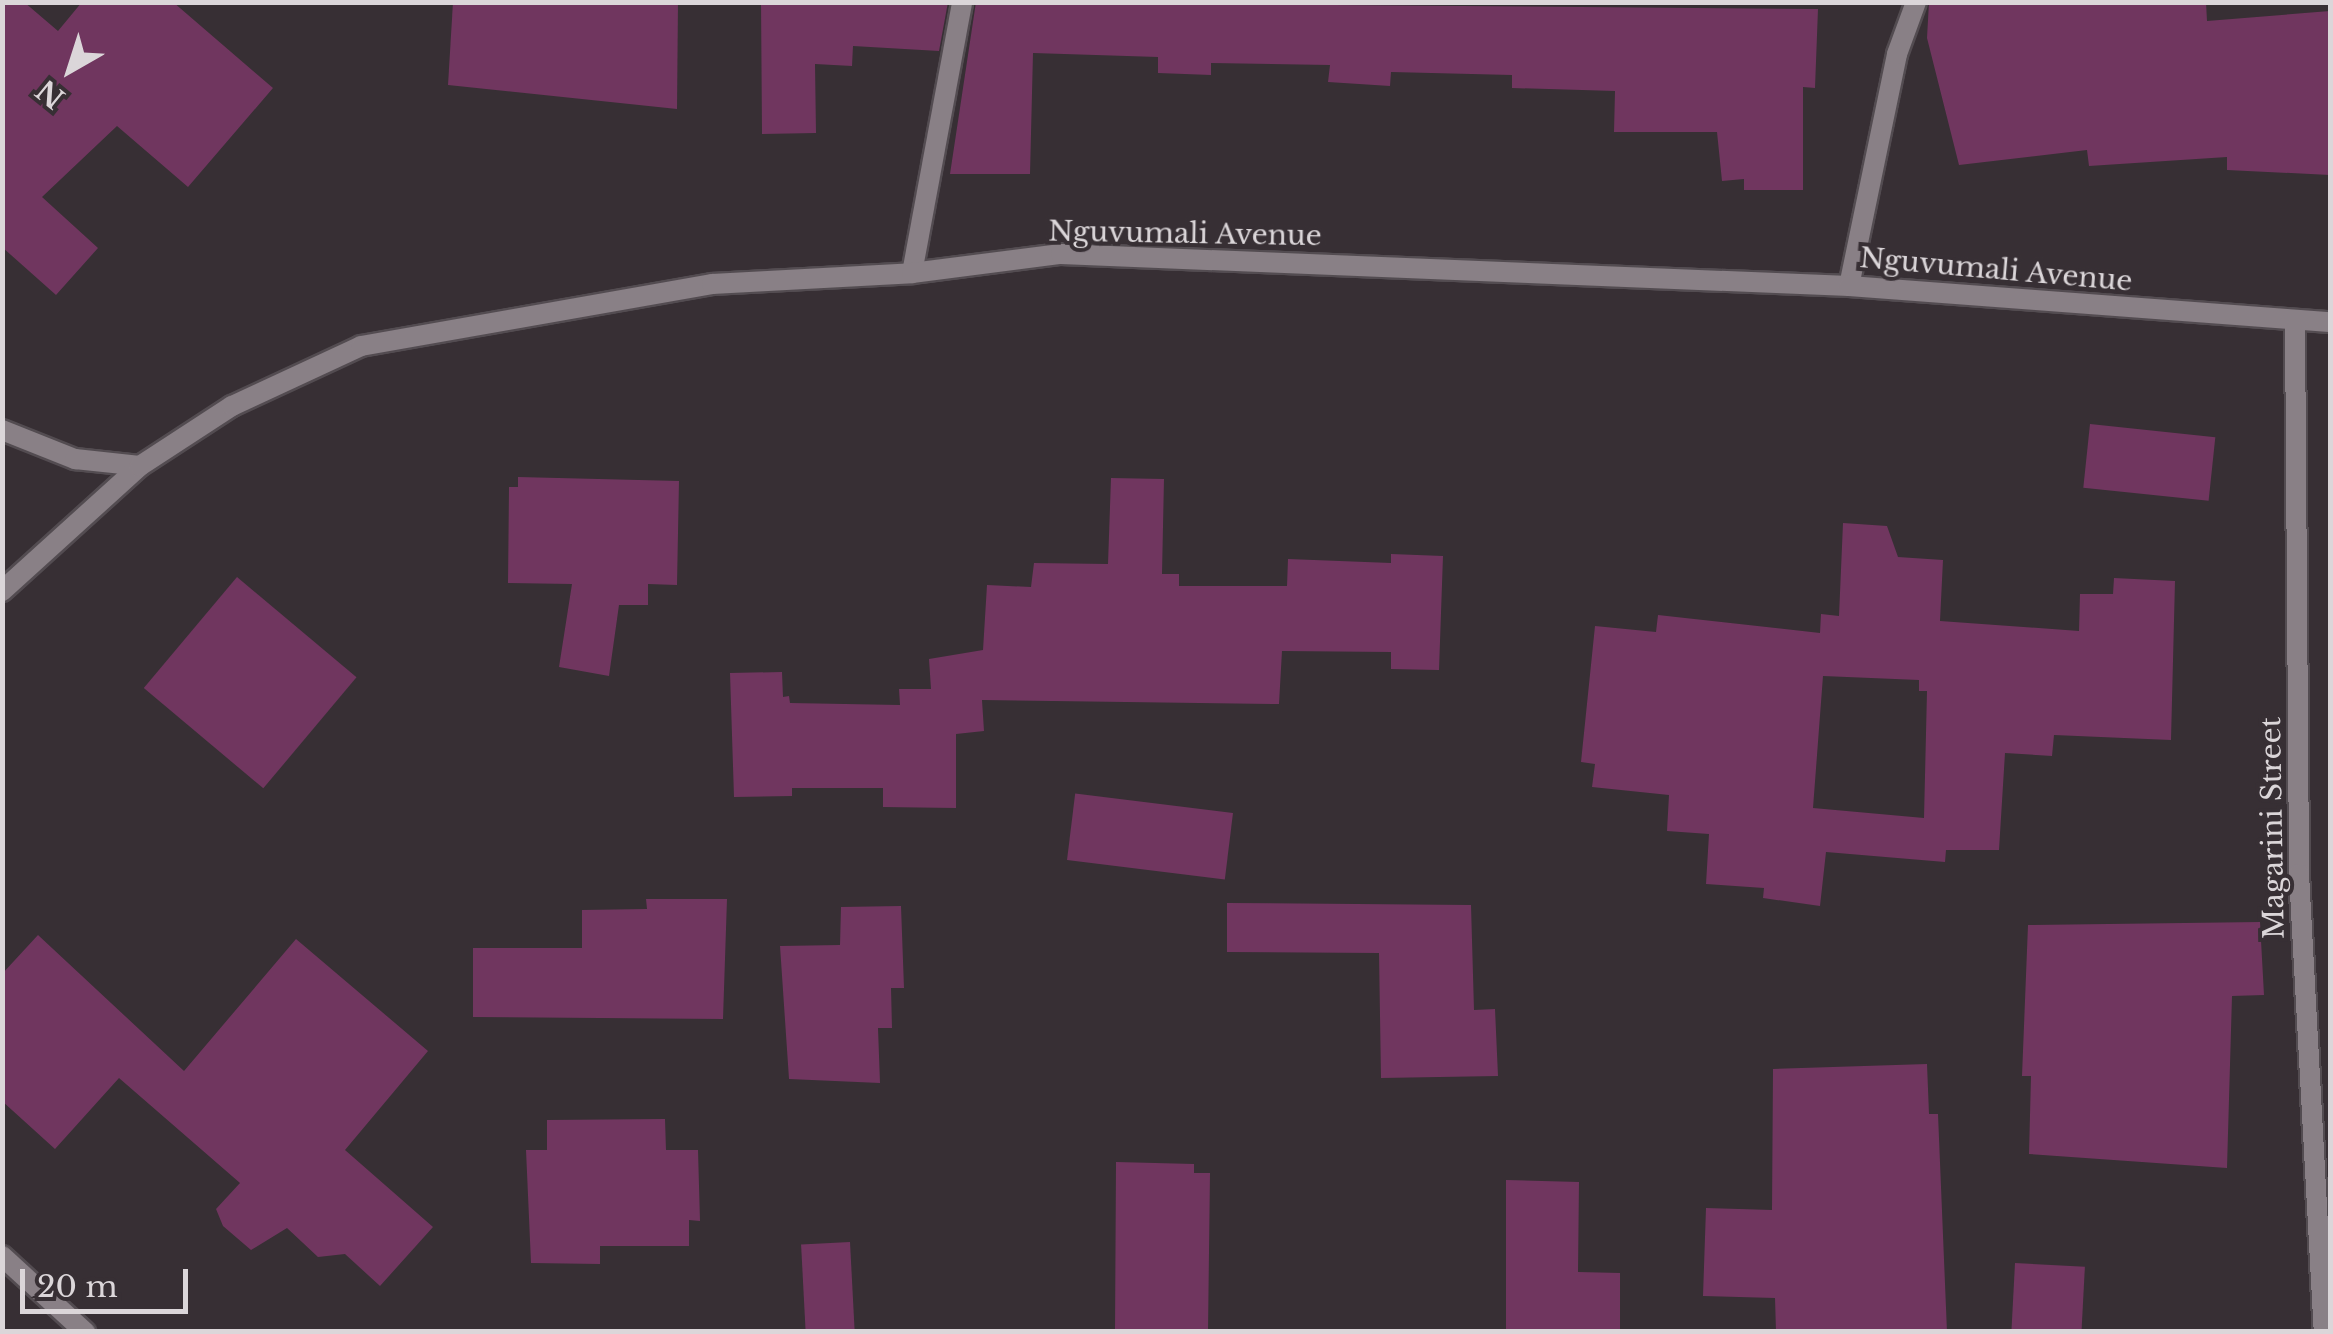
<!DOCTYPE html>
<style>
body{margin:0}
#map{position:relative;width:2333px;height:1334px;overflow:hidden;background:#372f34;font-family:"Libre Baskerville",serif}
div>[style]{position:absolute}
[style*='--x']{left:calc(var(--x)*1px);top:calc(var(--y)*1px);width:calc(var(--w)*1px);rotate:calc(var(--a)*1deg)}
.building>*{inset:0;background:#70365f;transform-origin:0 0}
.roads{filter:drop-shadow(2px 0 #534c51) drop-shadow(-2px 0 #534c51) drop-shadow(0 2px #534c51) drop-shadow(0 -2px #534c51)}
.minor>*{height:20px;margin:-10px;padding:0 10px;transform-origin:10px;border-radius:10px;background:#898086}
.tertiary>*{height:20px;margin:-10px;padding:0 10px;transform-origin:10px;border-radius:10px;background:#898086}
span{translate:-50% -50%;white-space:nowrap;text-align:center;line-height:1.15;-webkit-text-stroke:8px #372f34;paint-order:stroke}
.street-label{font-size:28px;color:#dbd6d9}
.frame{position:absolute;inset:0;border:5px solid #dbd6d9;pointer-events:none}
.north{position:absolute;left:20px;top:20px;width:100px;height:100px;-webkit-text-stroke:8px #372f34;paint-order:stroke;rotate:219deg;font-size:28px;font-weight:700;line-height:40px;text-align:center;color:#dbd6d9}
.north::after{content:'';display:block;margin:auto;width:35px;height:45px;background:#dbd6d9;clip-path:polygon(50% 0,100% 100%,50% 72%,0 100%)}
.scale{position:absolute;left:20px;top:1269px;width:168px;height:45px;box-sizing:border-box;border:5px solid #dbd6d9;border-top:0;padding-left:12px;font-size:30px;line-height:35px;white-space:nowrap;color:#dbd6d9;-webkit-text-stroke:8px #372f34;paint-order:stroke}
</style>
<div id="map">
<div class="building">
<i style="clip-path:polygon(2px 2px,24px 2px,58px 31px,82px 2px,173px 2px,273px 88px,188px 187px,117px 126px,42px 197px,98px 248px,56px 295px,2px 247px)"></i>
<i style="clip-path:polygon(453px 2px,678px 2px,677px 109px,448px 85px)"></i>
<i style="clip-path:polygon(761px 2px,948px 2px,939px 51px,853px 46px,852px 66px,815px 64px,816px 133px,762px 134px)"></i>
<i style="clip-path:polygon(976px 2px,1818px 9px,1815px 88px,1803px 87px,1803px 190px,1744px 190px,1744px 179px,1722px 181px,1717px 132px,1614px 132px,1615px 91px,1512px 88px,1512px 75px,1391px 72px,1390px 86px,1328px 82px,1330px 65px,1211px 63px,1211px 75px,1158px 73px,1158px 57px,1033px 53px,1030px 174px,950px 174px)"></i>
<i style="clip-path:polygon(1929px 2px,2206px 2px,2207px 21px,2330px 11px,2330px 175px,2227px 170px,2227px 157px,2089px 166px,2087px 150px,1959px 165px,1927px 38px)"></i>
<i style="left:2090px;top:424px;width:126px;height:64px;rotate:6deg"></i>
<i style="clip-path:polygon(518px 477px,679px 481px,677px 585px,648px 584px,648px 605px,619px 605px,609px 676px,559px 667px,572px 584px,508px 583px,509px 487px,518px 487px)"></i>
<i style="clip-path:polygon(1111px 478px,1164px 479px,1162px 574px,1179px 574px,1179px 586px,1287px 586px,1288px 559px,1391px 563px,1391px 554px,1443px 556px,1439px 670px,1391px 669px,1391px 652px,1282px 651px,1279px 704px,982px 700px,984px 731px,956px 734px,956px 808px,883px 807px,883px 788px,792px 788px,792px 796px,734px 797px,730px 673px,782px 672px,783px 697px,789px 696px,790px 703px,900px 705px,899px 689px,931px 689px,929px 659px,983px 650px,987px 585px,1031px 587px,1034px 563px,1108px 564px)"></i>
<i style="clip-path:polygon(evenodd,1843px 523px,1887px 526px,1898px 557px,1943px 560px,1940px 621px,2079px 631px,2080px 594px,2113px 594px,2114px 578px,2175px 581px,2171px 740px,2054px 735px,2052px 756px,2005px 753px,1999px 850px,1946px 850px,1945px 862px,1826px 852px,1820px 906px,1763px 898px,1764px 888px,1706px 884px,1709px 834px,1667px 831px,1669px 795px,1592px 787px,1595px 764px,1581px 762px,1595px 626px,1656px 632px,1658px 615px,1820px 633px,1821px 614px,1839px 616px,1843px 523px,1823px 676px,1919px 680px,1919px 691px,1927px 691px,1924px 818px,1813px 808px,1823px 676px)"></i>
<i style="left:237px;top:577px;width:156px;height:145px;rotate:40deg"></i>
<i style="left:1233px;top:813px;width:67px;height:159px;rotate:97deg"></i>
<i style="clip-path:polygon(646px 899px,727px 899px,723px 1019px,473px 1017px,473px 948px,582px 948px,582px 910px,647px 909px)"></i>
<i style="clip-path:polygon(1227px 903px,1471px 905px,1474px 1010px,1495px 1009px,1498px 1076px,1381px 1078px,1379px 953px,1227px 952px)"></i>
<i style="clip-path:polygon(901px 906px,904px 988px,891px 988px,892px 1028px,878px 1028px,880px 1083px,789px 1079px,780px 946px,840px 945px,841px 907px)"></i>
<i style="clip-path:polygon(2260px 922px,2264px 995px,2232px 996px,2227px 1168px,2029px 1154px,2031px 1076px,2022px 1076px,2028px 925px)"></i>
<i style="clip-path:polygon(38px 935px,184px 1071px,296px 939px,428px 1051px,345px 1150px,433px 1227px,380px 1286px,345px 1254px,318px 1257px,287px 1228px,251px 1250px,223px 1226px,216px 1209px,240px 1183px,119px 1078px,55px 1149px,2px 1101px,2px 974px)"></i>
<i style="clip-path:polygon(1927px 1064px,1929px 1114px,1938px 1114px,1947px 1332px,1776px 1332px,1775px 1298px,1703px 1296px,1706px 1208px,1772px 1210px,1773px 1069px)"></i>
<i style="clip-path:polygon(665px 1119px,666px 1150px,698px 1150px,700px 1221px,689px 1220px,689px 1246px,600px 1246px,600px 1264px,531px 1263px,526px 1150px,547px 1150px,547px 1120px)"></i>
<i style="clip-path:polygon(1116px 1162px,1194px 1164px,1194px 1173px,1210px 1173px,1208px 1332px,1115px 1332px)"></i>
<i style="clip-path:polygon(1506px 1180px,1579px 1182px,1578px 1272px,1620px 1273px,1620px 1332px,1506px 1332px)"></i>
<i style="left:850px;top:1242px;width:90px;height:49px;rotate:87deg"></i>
<i style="left:2015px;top:1263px;width:70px;height:69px;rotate:3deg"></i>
</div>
<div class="roads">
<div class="minor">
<i style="--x:912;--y:273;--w:276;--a:-79.5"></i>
<i style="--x:1849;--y:286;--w:237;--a:-78.3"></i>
<i style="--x:1897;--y:54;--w:55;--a:-69.9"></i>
<i style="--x:2295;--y:323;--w:551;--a:89.58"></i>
<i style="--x:2299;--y:874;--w:459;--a:86.9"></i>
<i style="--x:2;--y:430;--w:79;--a:21.7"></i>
<i style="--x:75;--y:459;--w:65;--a:6.1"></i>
</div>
<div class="tertiary">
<i style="--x:2;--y:591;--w:186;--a:-42.2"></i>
<i style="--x:140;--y:466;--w:110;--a:-33.1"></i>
<i style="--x:232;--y:406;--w:142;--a:-24.9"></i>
<i style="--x:361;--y:346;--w:356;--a:-10"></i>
<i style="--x:712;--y:284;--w:200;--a:-3.1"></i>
<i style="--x:912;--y:273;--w:150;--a:-7.3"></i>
<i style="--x:1061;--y:254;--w:789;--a:2.33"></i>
<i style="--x:1849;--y:286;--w:482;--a:4.3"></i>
<i style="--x:2;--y:1256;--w:113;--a:42.5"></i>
</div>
</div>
<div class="street-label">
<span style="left:1185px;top:234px;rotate:1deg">Nguvumali Avenue</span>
<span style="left:1996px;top:270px;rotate:5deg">Nguvumali Avenue</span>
<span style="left:2273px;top:828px;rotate:-91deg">Magarini Street</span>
</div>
<div class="frame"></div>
<div class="north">N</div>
<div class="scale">20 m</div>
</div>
